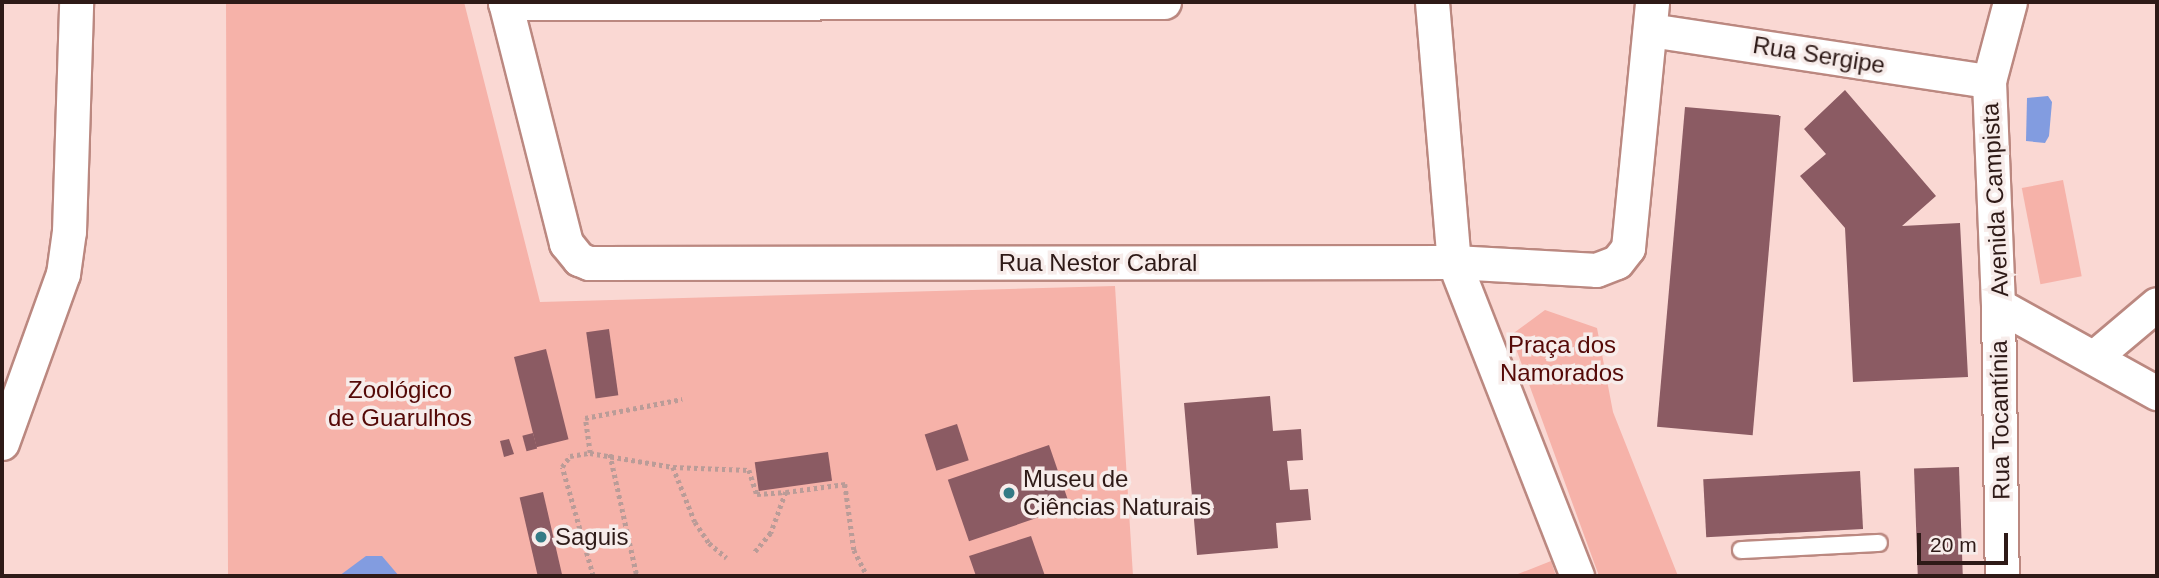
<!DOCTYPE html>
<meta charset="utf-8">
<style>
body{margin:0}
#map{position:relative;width:2159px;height:578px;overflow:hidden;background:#fad8d3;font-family:Arial,sans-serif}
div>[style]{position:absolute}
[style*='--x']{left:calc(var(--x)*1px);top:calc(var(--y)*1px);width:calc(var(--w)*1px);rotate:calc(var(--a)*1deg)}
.green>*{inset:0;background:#f6b2a9;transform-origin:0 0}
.water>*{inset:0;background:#829ce0}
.building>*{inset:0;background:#8b5b63;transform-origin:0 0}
.path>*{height:4.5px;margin-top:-2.25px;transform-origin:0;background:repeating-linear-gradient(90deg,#ba9c98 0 3.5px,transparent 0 7px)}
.roads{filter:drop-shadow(2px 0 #bb8880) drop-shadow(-2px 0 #bb8880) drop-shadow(0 2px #bb8880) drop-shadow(0 -2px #bb8880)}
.lane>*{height:16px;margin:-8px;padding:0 8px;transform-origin:8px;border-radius:8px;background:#fff}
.street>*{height:33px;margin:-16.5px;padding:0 16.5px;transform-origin:16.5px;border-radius:16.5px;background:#fff}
.dots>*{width:19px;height:19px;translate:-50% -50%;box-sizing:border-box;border:4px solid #f7ecea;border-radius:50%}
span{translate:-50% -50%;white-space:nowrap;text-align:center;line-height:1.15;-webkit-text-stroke:7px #f7ecea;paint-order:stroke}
.street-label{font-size:24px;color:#2e1a17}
.park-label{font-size:24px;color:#550907}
.poi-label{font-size:24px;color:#2e1a17}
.left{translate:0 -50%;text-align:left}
.frame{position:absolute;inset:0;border:4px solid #2e1a17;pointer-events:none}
.scale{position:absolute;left:1917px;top:533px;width:91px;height:32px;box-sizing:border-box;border:4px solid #2e1a17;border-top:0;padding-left:9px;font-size:21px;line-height:24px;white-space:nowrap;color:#2e1a17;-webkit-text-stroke:5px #f7ecea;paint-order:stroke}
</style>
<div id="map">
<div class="green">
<i style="clip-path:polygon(226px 2px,464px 2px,540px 302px,1115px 286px,1133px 576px,228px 576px)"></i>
<i style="left:2063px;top:180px;width:98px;height:42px;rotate:79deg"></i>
<i style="clip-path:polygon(1545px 310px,1597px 328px,1613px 412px,1678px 576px,1599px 576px,1511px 335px)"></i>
<i style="clip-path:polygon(1551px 561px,1556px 576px,1513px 576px)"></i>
</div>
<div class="water">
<i style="clip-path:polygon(2048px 96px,2052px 102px,2049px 136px,2045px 143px,2026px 141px,2027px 98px)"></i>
<i style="clip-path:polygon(366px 556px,382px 556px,399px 576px,339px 576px)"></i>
</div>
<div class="building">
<i style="clip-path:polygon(1845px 90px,1936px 196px,1902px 226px,1960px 223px,1968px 377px,1853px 382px,1845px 228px,1800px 176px,1826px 154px,1804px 129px)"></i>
<i style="left:1685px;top:107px;width:96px;height:321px;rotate:5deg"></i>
<i style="left:609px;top:329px;width:67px;height:23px;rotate:82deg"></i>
<i style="left:546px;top:349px;width:93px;height:33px;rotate:76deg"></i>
<i style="clip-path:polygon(1270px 396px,1273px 431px,1301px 429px,1303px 460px,1287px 461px,1290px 490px,1308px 489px,1311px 520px,1276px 523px,1278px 548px,1197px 555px,1184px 403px)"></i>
<i style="left:957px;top:424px;width:38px;height:34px;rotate:72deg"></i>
<i style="left:533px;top:433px;width:16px;height:11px;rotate:75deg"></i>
<i style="clip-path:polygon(509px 439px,514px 454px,504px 457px,500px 441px)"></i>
<i style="left:1049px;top:445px;width:65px;height:107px;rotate:71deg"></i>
<i style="left:828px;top:452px;width:29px;height:74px;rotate:82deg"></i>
<i style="left:1959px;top:467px;width:109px;height:45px;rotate:88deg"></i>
<i style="left:1860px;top:471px;width:58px;height:157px;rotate:87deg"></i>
<i style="left:543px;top:492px;width:86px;height:24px;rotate:77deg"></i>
<i style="clip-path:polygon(1031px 536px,1045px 576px,976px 576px,969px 556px)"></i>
</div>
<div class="path">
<i style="--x:590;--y:453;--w:35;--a:-98"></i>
<i style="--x:585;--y:418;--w:99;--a:-11.1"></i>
<i style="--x:610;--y:454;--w:125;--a:77.5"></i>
<i style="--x:673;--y:467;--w:76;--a:2.3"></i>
<i style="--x:749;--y:470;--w:25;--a:72"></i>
<i style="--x:757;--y:494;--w:29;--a:-4"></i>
<i style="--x:786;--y:492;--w:44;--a:110.1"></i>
<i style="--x:771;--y:533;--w:25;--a:130"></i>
<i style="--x:786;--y:492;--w:60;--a:-7.7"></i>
<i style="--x:845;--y:484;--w:67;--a:82.2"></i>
<i style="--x:854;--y:550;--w:29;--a:63"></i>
<i style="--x:593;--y:576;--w:113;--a:-105.9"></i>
<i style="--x:562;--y:467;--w:14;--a:-54"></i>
<i style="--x:570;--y:456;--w:20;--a:-9"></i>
<i style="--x:590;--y:453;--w:84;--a:9.6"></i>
<i style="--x:673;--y:467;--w:59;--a:68.2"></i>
<i style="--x:695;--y:522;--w:25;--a:56"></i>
<i style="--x:709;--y:543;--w:23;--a:40"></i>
</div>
<div class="roads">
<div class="lane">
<i style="--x:1741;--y:550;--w:138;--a:-2.9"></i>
</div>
<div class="street">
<i style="--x:505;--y:2;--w:249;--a:75.8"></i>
<i style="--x:566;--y:243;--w:21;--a:51"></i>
<i style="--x:579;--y:259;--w:11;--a:22"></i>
<i style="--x:589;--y:263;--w:865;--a:-0.07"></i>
<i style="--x:1454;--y:262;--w:142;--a:3.2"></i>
<i style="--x:1596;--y:270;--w:22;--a:-21"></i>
<i style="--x:1617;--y:262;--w:18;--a:-52"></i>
<i style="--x:1628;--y:248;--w:247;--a:-84.4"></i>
<i style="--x:1432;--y:2;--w:261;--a:85.2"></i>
<i style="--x:1454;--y:262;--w:337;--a:68.6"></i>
<i style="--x:2010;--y:2;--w:82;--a:104.9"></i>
<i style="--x:1989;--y:81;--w:224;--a:87.7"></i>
<i style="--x:1998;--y:305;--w:182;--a:29"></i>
<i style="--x:505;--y:3;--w:659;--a:-0.09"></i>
<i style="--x:1650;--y:30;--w:343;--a:8.6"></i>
<i style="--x:1998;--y:305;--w:271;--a:89.2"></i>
<i style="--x:2094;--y:357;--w:82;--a:-40.1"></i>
<i style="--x:2;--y:443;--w:180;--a:-70.2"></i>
<i style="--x:63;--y:274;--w:43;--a:-82.1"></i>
<i style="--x:69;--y:231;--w:229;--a:-88.2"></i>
</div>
</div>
<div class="dots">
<i style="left:1009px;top:493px;background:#347b85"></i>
<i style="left:541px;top:537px;background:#347b85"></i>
</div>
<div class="street-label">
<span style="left:1819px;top:55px;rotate:9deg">Rua Sergipe</span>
<span style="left:1995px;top:200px;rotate:-93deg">Avenida Campista</span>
<span style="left:1098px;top:263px">Rua Nestor Cabral</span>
<span style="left:2000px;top:420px;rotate:-91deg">Rua Tocantínia</span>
</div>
<div class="park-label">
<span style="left:1562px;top:359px">Praça dos<br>Namorados</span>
<span style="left:400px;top:404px">Zoológico<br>de Guarulhos</span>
</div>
<div class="poi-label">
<span class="left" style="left:1023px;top:493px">Museu de<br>Ciências Naturais</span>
<span class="left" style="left:555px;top:537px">Saguis</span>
</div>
<div class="frame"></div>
<div class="scale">20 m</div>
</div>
